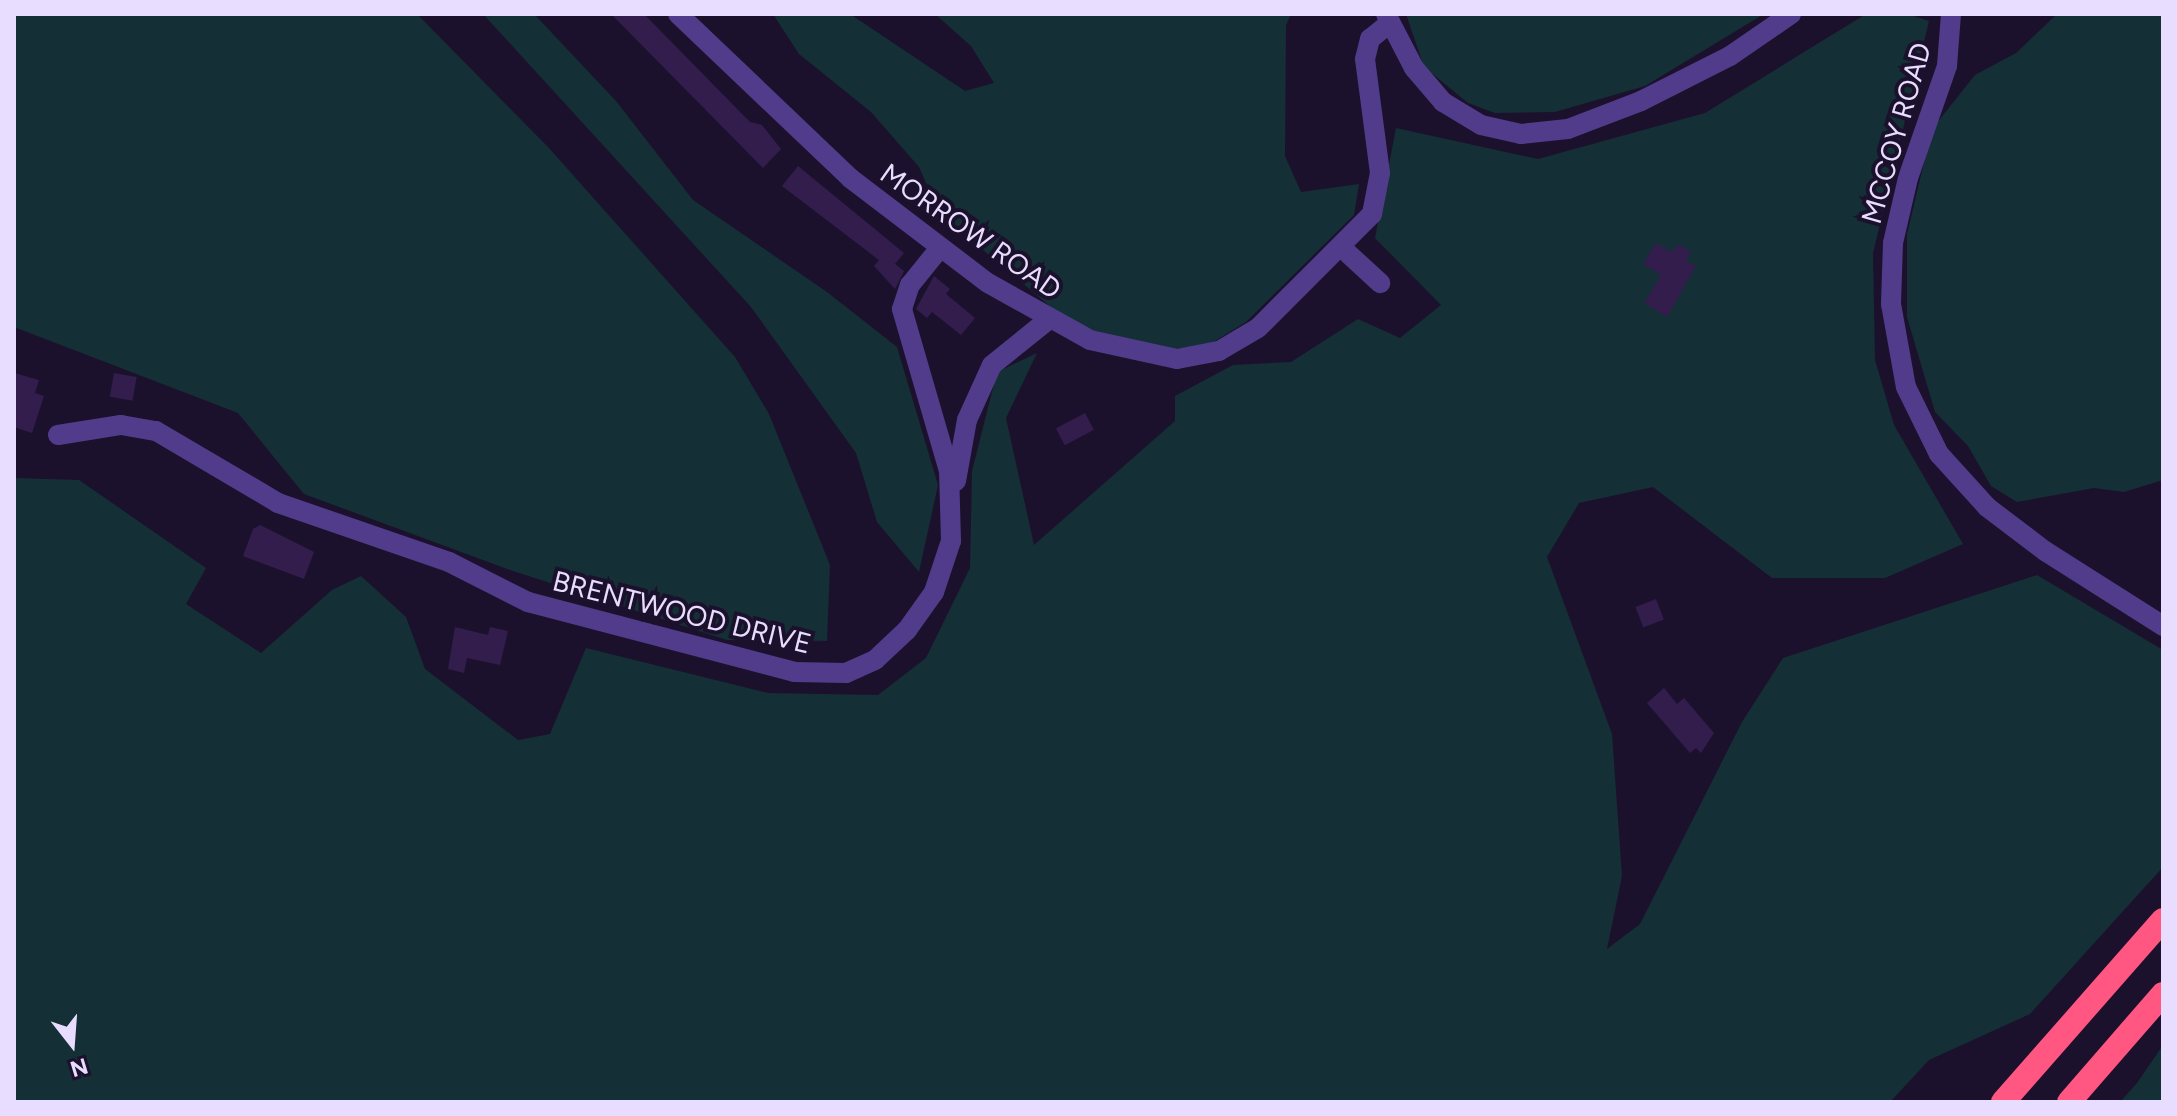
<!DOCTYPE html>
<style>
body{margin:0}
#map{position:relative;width:2177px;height:1116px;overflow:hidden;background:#1c112c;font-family:Figtree,sans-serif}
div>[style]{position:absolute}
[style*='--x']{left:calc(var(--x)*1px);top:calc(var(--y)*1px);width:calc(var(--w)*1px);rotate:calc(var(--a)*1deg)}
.green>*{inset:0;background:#142f36}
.building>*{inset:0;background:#321d4d;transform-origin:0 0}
.minor>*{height:20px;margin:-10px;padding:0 10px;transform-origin:10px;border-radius:10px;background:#513c8b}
.highway>*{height:24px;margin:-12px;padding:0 12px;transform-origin:12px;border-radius:12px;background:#ff5781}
span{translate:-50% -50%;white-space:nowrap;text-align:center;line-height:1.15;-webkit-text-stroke:8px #1c112c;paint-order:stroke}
.street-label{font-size:28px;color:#e8dcff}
.frame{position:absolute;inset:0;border:16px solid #e8dcff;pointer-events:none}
.north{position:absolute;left:32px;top:1004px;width:80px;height:80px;-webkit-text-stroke:6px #1c112c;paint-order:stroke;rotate:163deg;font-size:22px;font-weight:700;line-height:32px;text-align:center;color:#e8dcff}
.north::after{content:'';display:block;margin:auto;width:28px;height:36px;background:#e8dcff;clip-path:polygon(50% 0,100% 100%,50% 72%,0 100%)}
</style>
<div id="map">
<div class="green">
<i style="clip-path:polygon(14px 14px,417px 14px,548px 147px,735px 357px,769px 414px,830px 565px,827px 641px,727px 640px,513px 571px,304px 494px,238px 413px,14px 327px)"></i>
<i style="clip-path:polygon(483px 14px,534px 14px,616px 101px,693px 200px,827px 292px,897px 347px,938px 485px,919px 572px,877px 522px,856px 453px,751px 307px)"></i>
<i style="clip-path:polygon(773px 14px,850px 14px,965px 91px,994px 83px,971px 46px,935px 14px,1291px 14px,1286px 25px,1285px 156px,1301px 192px,1359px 184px,1354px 215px,1246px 322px,1210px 344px,1169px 350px,1107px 337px,1058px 313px,939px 213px,919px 167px,871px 112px,799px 54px)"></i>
<i style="clip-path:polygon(1406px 14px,1764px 14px,1645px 86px,1555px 112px,1495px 113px,1468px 103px,1424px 67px)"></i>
<i style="clip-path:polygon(1866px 14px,1908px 14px,1929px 21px,1873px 253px,1875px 360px,1894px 425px,1963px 544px,1885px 578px,1772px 578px,1653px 487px,1579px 503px,1547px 557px,1612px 734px,1622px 876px,1607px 949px,1640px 924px,1742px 722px,1783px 658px,2037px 575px,2163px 650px,2163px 867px,2030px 1014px,1929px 1060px,1890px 1102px,14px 1102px,14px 478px,79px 480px,206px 568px,186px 604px,261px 653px,332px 590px,361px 576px,406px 617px,425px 669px,518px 740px,550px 734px,586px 648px,768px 693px,878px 695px,926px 658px,970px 568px,972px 471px,997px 372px,1037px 353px,1006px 418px,1034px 545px,1175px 421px,1175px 396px,1233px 365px,1291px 362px,1358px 319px,1400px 338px,1441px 305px,1375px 238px,1396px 128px,1538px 159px,1705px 113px)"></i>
<i style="clip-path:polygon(2057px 14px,2163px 14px,2163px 480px,2124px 492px,2094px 488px,2017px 502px,1991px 486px,1968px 446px,1935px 412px,1907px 317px,1907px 234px,1932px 129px,1975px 75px,2016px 53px)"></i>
<i style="clip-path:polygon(2163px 1045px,2163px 1102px,2120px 1102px,2137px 1083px)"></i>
</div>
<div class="building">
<i style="clip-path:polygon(611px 14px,644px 14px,750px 122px,762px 125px,781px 149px,763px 168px)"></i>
<i style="clip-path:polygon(798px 166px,904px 253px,895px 264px,904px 271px,895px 289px,874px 266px,879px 260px,782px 186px)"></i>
<i style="clip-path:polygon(1656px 243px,1672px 252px,1678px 244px,1691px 252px,1686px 261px,1696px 266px,1667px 317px,1644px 303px,1661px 275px,1643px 264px)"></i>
<i style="clip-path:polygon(934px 276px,950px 289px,946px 294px,975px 318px,961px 335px,932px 312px,927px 318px,916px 309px)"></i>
<i style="clip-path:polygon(14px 373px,39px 380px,35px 393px,44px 396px,32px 433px,14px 427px)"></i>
<i style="left:114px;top:373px;width:23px;height:24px;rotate:10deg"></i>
<i style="left:1085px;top:413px;width:19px;height:33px;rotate:62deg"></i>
<i style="clip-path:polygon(260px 525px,314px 552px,304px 579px,243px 556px,253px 529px)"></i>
<i style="left:1656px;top:599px;width:22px;height:22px;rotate:69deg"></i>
<i style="clip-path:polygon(455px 627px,488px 635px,490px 627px,508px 631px,500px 665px,467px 658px,464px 673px,448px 669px)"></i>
<i style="clip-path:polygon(1664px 688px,1677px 704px,1684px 698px,1714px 733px,1701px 753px,1696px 748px,1690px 753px,1647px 703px)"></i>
</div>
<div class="minor">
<i style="--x:678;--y:14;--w:238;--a:43.6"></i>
<i style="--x:850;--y:178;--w:173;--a:37.3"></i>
<i style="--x:988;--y:283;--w:117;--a:29.2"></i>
<i style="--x:1090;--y:340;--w:89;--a:12.3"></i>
<i style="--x:1177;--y:359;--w:43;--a:-10.8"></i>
<i style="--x:1219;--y:351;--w:45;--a:-30.5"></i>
<i style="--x:1258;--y:328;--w:161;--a:-45"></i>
<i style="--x:1372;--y:214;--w:42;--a:-79"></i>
<i style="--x:1380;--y:173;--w:115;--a:-97.5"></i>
<i style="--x:1365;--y:59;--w:21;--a:-76"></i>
<i style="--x:1370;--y:39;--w:26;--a:-39"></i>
<i style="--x:1386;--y:14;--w:61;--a:62.6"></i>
<i style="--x:1414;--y:68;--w:45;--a:49.5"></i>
<i style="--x:1443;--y:102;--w:44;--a:31.2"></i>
<i style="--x:1481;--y:125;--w:41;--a:12.7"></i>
<i style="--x:1521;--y:134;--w:47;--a:-6.1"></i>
<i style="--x:1568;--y:129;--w:78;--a:-21"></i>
<i style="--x:1641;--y:101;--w:100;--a:-26.8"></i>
<i style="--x:1730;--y:56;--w:74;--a:-34.5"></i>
<i style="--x:1951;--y:14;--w:52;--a:94.4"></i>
<i style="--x:1947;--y:66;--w:119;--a:109.2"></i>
<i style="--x:1908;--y:178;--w:67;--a:103"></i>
<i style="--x:1893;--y:243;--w:61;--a:91.9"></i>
<i style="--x:1891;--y:304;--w:84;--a:79.8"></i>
<i style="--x:1906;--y:387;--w:75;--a:63.8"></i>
<i style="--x:1939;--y:454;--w:72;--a:47.8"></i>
<i style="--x:1987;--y:507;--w:73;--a:37.2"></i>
<i style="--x:2045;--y:551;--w:140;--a:32.4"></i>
<i style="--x:1342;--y:248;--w:52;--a:42.6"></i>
<i style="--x:58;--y:435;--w:64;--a:-9"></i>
<i style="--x:121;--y:425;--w:36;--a:10"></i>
<i style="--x:156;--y:431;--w:142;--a:30.5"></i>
<i style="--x:278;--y:503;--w:181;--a:19"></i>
<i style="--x:449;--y:562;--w:89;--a:26.9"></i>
<i style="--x:528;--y:602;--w:275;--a:14.7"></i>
<i style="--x:794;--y:672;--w:52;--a:1.1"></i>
<i style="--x:846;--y:673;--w:32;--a:-24"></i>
<i style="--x:875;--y:660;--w:44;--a:-43.2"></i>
<i style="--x:907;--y:630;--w:47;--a:-54.6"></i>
<i style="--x:934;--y:592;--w:54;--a:-71.6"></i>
<i style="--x:951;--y:541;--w:70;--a:-91.6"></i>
<i style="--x:949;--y:471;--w:169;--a:-106.2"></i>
<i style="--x:902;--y:309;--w:25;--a:-72"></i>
<i style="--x:910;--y:285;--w:46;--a:-51.1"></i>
<i style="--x:956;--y:481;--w:62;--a:-79.8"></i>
<i style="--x:967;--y:420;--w:60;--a:-65.6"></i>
<i style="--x:992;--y:365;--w:72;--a:-38.8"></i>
</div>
<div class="highway">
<i style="--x:2003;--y:1102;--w:242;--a:-48.7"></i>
<i style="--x:2069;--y:1102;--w:143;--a:-49"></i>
</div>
<div class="street-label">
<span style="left:1896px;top:133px;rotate:-74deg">MCCOY ROAD</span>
<span style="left:971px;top:231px;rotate:35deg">MORROW ROAD</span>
<span style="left:682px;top:612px;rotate:14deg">BRENTWOOD DRIVE</span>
</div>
<div class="frame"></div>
<div class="north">N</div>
</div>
